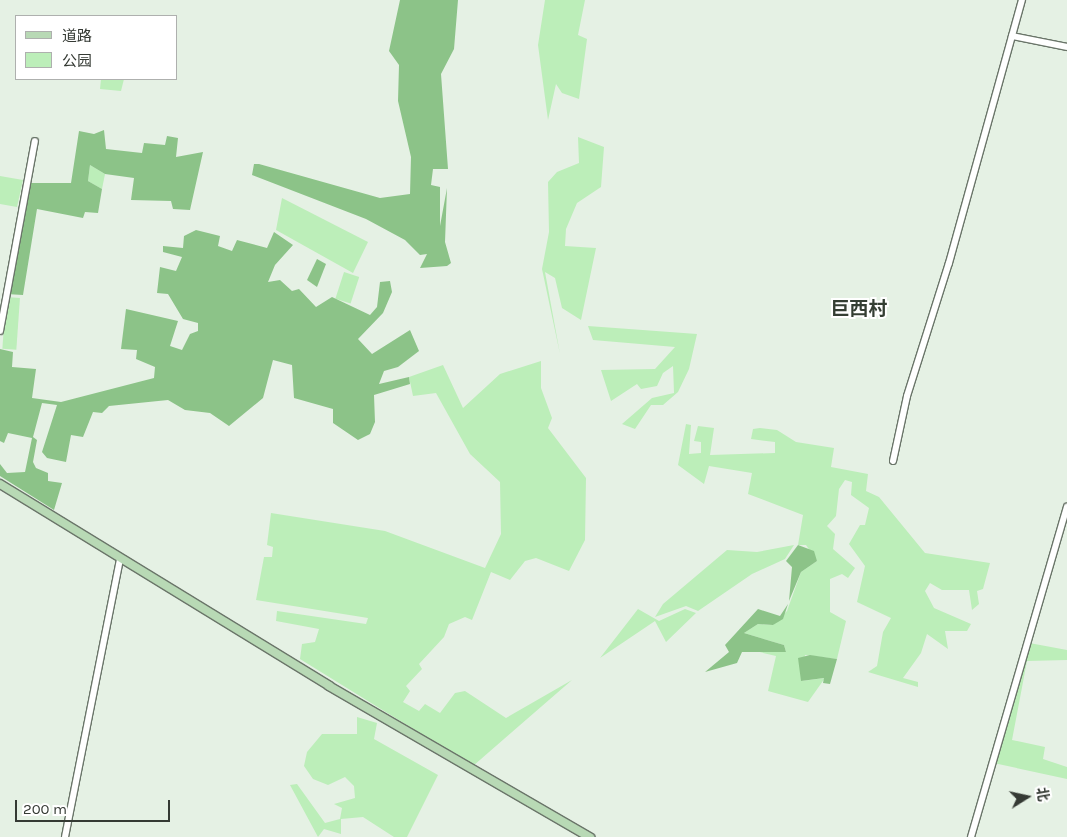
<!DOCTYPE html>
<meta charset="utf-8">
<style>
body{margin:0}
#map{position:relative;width:1067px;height:837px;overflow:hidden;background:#e5f1e4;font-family:Karla,"Noto Sans SC",sans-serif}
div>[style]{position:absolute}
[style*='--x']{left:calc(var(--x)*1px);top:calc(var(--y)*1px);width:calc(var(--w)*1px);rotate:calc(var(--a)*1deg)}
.green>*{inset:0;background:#bceeb9;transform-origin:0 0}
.forest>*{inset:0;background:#8cc388}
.roads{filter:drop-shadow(1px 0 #6a7569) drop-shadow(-1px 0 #6a7569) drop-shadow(0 1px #6a7569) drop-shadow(0 -1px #6a7569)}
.minor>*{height:6px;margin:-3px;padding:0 3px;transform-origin:3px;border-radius:3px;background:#fff}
.major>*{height:8px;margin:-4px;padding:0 4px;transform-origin:4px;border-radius:4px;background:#b8d9b5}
span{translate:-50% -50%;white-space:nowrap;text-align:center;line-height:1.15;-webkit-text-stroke:4px #fff;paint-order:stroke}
.quarter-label{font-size:19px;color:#343e33;font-weight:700}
.legend{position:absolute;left:15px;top:15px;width:162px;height:65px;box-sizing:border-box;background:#fff;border:1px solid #aeb0ae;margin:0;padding:6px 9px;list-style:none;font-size:15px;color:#353a34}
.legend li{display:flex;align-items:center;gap:10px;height:25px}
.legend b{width:25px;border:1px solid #aeb0ae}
.north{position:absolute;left:1002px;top:772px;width:50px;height:50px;-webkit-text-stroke:4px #fff;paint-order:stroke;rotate:80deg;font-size:14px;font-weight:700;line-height:20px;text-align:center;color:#353a34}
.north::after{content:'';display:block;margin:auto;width:18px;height:22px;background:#353a34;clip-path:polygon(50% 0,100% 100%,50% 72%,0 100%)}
.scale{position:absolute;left:15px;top:800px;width:155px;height:22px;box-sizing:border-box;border:2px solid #353a34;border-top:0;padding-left:6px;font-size:15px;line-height:18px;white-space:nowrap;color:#353a34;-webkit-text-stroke:4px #fff;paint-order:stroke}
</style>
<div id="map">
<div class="green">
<i style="clip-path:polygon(545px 0,585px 0,578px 35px,587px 39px,579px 99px,562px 93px,556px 84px,548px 120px,538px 45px)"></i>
<i style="clip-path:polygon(101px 79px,124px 79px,121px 91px,100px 89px)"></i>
<i style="clip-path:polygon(578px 137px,604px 147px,601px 187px,577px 203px,566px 229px,565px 246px,596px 248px,581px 320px,562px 308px,555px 278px,545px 272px,560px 354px,542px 269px,549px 232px,548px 182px,557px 172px,579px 163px)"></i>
<i style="clip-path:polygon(90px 165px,105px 174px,102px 189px,88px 181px)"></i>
<i style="clip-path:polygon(0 176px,23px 180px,17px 207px,0 204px)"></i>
<i style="clip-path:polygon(282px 198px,368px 242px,353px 273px,276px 230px)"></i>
<i style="left:344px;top:272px;width:16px;height:28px;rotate:18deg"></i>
<i style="left:6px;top:297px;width:14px;height:52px;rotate:4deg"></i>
<i style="clip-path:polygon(588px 326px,697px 334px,689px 369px,678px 392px,663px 405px,651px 405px,635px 429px,622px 424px,652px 398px,674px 393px,673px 366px,663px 373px,657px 386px,641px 389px,637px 384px,611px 401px,601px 370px,655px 369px,675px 347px,593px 340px)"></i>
<i style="clip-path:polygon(541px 361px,541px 388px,552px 418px,548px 428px,586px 478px,585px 540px,569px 571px,536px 558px,525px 561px,510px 580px,491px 572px,472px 620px,465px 617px,449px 624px,444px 637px,419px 664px,422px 669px,406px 686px,410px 691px,403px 702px,419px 711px,425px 704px,440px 713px,455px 693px,465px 691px,506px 718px,572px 680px,473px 766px,300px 659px,302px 644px,315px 642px,319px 629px,276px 621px,277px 611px,366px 624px,368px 618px,256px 600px,264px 557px,272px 557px,273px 547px,267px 545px,271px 513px,385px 531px,485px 568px,501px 534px,500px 482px,470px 454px,436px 393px,413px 396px,409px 377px,443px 365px,463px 408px,500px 374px)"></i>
<i style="clip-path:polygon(686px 424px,691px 425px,689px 454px,701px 453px,701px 442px,694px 441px,698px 426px,714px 428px,710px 455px,775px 453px,775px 442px,751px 439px,753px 429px,760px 428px,777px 430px,796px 442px,834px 448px,831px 467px,868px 474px,866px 491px,879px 497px,925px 553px,990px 563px,983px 589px,977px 591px,979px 604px,972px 610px,969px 590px,942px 590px,930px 583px,925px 591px,934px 608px,971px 624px,967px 631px,945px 631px,948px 649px,927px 634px,921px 653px,903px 678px,918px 682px,918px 687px,868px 672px,877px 666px,883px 632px,891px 618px,857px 602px,865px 566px,849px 544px,860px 525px,865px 525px,869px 508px,851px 495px,852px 482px,845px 480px,839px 489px,836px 516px,827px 526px,835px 534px,833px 549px,855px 568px,848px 578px,842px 574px,830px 579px,830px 612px,846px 621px,837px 659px,805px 655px,801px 681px,825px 678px,808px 702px,768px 691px,776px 656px,751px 650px,786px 652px,784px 645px,744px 633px,758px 624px,773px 625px,787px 611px,801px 572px,817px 561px,806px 545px,798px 545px,803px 515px,748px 494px,752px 473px,709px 466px,704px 484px,678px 465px)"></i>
<i style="clip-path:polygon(794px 545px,785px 559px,752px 574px,698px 611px,686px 606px,655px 617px,663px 604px,727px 550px,757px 552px)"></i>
<i style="clip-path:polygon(638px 609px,659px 621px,685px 609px,696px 613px,666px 642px,655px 621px,600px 658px)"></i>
<i style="clip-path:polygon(1024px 642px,1067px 650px,1067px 660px,1027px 661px,1012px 740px,1045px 747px,1043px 759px,1067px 767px,1067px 779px,989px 762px)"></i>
<i style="clip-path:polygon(357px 717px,377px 723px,374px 739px,438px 775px,407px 837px,394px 837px,363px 817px,341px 819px,341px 834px,324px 829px,318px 837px,290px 785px,297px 784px,325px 823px,340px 819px,342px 808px,334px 804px,355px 798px,354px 786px,345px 777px,328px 785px,313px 779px,304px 766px,307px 752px,322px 734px,357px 734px)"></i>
</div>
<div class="forest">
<i style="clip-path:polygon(400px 0,458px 0,454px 49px,441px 74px,448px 169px,433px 169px,431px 185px,440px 187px,440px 226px,447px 188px,445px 242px,451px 263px,447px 266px,420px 268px,427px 254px,420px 255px,405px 240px,366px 219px,252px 175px,254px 164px,259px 164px,380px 198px,410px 194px,411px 157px,398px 101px,399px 65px,389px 51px)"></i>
<i style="clip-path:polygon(104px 130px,106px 149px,142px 153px,144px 143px,165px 145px,167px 136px,178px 138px,176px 157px,203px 152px,190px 210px,173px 209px,171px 201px,131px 200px,134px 178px,105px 174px,90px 165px,88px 181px,102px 189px,98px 213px,85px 212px,83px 218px,37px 209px,23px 295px,6px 294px,27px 183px,71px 183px,79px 131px,94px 134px)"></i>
<i style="clip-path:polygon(196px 230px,220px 236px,218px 246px,232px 251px,237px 240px,267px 248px,274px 232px,293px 245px,275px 265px,268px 282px,280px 280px,292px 291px,299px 289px,316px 307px,332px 297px,370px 315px,377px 307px,380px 282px,390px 281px,392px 292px,383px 313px,358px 339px,372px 354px,410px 330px,419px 351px,398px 367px,384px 371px,379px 384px,409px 377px,410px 384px,374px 395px,375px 422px,370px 434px,358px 440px,333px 423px,333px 409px,294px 398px,292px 365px,273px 360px,263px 398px,229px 426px,210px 413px,185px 410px,168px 400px,109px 406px,102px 413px,93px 412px,83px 437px,71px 435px,66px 462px,47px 458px,42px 452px,57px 405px,42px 403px,33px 437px,37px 440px,33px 462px,36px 468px,48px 473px,48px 481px,62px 483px,54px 510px,0 476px,0 464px,7px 473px,25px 472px,32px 438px,8px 433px,4px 443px,0 441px,0 349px,13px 352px,12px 367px,36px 369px,32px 398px,61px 402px,154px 378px,155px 367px,136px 359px,137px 350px,121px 349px,126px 309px,178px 321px,170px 346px,182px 350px,190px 334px,198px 331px,198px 323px,183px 319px,168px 294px,157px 293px,160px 267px,176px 271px,182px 257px,163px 252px,163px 246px,183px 248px,184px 236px)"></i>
<i style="clip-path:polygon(317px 259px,326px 264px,317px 287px,307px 280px)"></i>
<i style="clip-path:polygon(798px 545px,814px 551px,817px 561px,801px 572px,789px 601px,792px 567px,786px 561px)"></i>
<i style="clip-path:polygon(788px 604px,783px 619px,773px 625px,758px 624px,744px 633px,784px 645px,786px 652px,742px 652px,737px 663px,705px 672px,729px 652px,725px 645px,758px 609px,780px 616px)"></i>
<i style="clip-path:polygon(810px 655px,837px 659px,830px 684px,823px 683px,824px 678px,801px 681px,798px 658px)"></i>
</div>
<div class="roads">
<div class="minor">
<i style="--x:1012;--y:36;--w:56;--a:11.3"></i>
<i style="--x:0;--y:331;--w:193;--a:-79.6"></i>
<i style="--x:893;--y:461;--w:66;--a:-77.8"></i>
<i style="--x:907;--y:396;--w:139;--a:-72.5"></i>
<i style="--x:949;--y:263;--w:273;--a:-74.5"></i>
<i style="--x:65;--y:837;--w:284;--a:-78.8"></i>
<i style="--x:971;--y:837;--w:344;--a:-73.8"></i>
</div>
<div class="major">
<i style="--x:0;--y:484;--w:386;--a:31.5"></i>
<i style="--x:329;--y:686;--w:302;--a:30.1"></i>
</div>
</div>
<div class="quarter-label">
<span style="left:859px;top:310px">巨西村</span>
</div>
<ul class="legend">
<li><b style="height:6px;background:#b8d9b5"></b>道路</li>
<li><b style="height:14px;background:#bceeb9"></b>公园</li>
</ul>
<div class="north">北</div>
<div class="scale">200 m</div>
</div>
